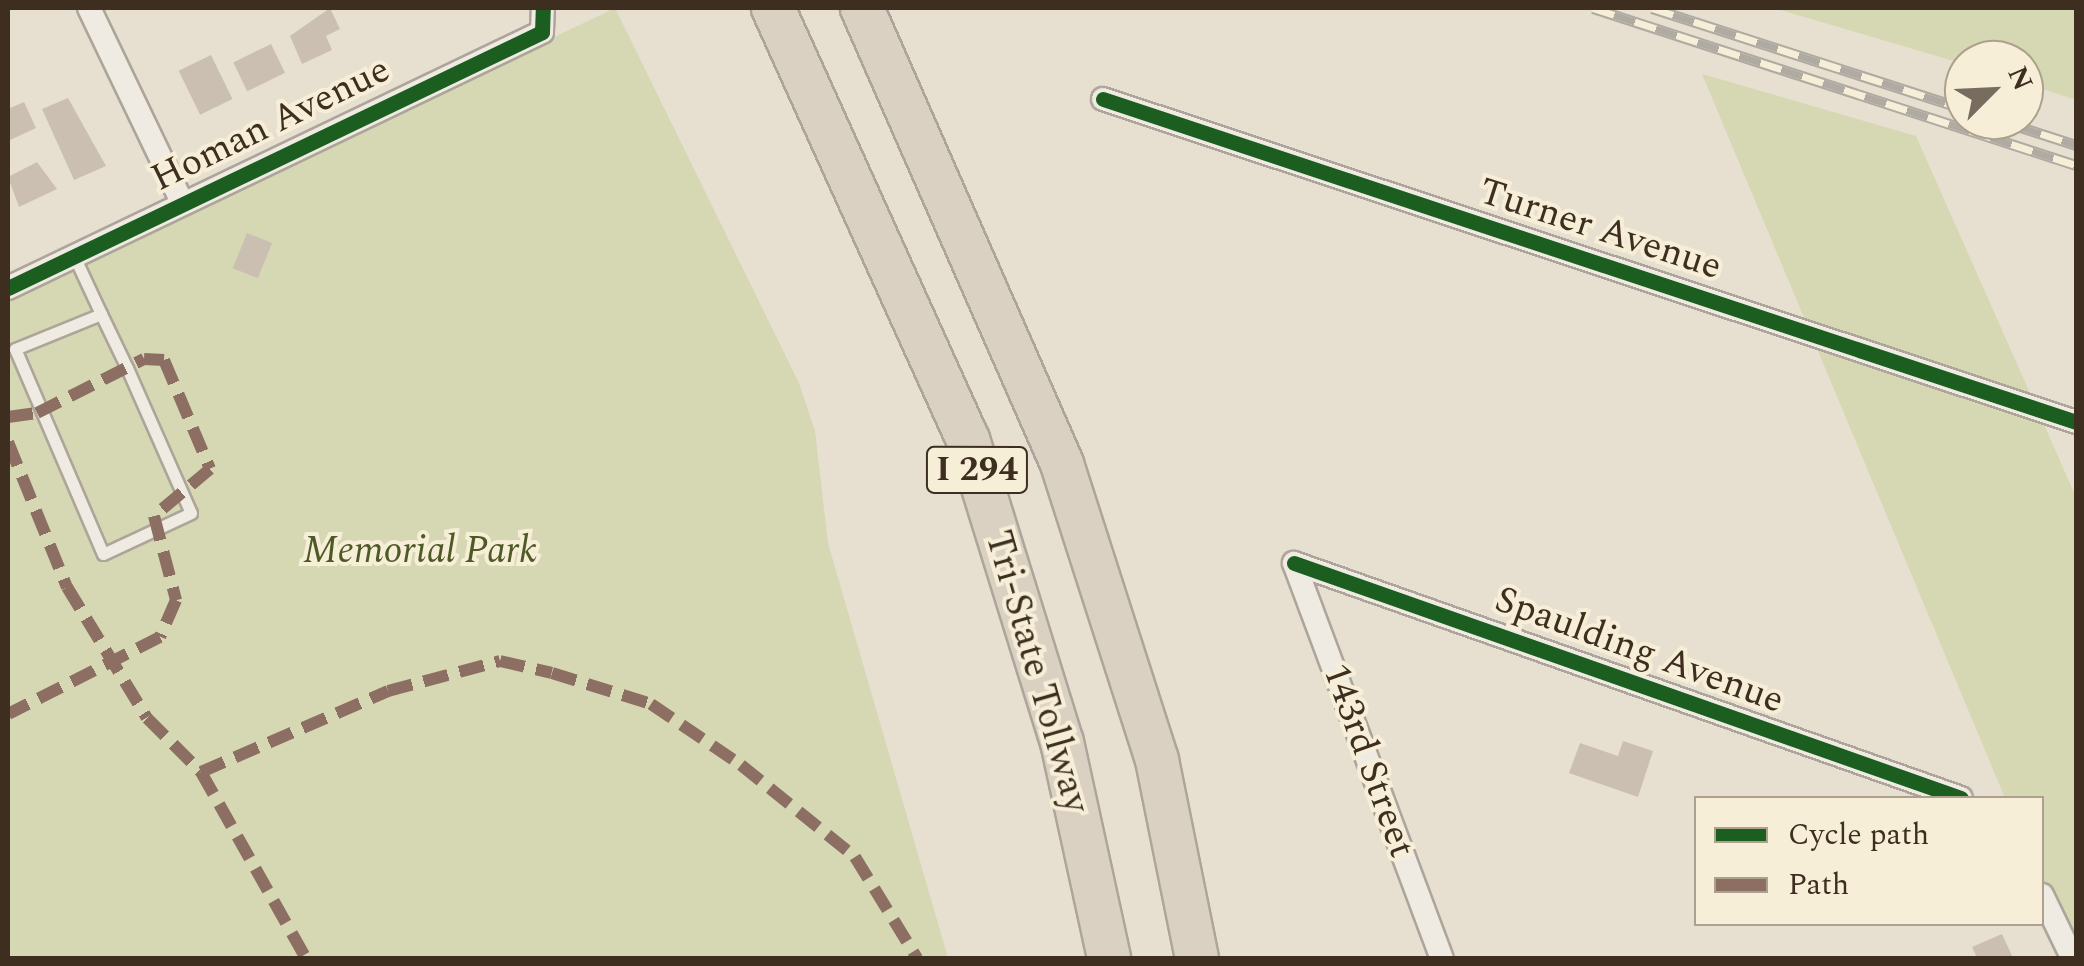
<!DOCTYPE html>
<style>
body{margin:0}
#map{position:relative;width:2084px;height:966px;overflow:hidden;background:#e7e0d1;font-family:Spectral,serif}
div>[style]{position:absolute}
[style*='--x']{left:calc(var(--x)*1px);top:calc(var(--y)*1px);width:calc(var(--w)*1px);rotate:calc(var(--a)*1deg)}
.green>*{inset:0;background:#d6d7b3}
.building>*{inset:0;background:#cbbfb2;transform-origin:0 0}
.roads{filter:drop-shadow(2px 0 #ada599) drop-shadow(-2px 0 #ada599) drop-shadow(0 2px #ada599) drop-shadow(0 -2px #ada599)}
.lane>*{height:11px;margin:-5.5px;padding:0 5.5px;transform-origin:5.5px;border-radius:5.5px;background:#efebe3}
.street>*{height:22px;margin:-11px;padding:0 11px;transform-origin:11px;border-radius:11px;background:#efebe3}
.highway>*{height:42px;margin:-21px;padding:0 21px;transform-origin:21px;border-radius:21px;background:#dad1c2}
.rail>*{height:11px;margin-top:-5.5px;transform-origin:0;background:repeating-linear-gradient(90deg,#f7eed8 0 22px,#afaaa2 0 44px);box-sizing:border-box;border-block:2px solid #afaaa2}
.quiet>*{height:12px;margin-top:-6px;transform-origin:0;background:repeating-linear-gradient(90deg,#8d6e63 0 25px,transparent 0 37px)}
.cycleway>*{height:15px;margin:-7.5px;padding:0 7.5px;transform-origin:7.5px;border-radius:7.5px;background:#1b5e20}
span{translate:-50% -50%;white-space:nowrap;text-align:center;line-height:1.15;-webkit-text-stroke:8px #f7eed8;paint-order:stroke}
.shield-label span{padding:2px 8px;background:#f7eed8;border:2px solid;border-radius:8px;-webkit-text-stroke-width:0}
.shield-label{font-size:35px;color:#3d2e20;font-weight:700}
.street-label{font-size:38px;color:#3d2e20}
.park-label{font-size:38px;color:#4d5a26;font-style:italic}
.frame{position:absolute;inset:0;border:10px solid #3d2e20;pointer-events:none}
.legend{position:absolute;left:1694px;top:796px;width:350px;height:130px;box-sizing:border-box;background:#f7eed8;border:2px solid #ada18e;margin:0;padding:12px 18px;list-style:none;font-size:30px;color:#3d2e20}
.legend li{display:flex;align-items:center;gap:20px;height:50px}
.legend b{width:50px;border:2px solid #ada18e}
.north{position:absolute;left:1944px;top:40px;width:100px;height:100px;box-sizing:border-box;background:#f7eed8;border:2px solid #ada18e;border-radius:50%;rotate:66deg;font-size:28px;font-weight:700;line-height:40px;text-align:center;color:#3d2e20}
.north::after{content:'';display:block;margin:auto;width:35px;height:45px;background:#786c5e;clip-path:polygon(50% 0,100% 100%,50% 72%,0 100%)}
</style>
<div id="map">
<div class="green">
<i style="clip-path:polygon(615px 8px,799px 383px,815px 431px,828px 543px,948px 958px,8px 958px,8px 299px)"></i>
<i style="clip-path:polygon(1774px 8px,2076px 8px,2076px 100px,2024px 83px,2024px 60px,1964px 64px)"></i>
<i style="clip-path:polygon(1702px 74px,1916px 136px,2076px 497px,2076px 958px,2042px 887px,2042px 798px,2005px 798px)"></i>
</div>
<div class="building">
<i style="clip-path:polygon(330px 8px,340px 29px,326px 36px,332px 50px,302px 64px,290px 36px)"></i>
<i style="left:271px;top:44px;width:32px;height:42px;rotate:64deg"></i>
<i style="left:211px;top:55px;width:49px;height:36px;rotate:64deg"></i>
<i style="clip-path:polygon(68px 98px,106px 166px,74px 180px,42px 109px)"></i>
<i style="clip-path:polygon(24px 102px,36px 128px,8px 141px,8px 109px)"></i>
<i style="clip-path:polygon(37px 162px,57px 189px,19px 207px,8px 177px)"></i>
<i style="left:247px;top:233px;width:27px;height:38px;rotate:22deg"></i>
<i style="clip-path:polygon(1623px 741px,1653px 751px,1638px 797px,1569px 773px,1580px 743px,1618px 756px)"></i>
<i style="clip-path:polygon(2002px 934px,2013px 958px,1977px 958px,1972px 947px)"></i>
</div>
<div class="roads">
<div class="lane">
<i style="--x:74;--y:256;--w:64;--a:65"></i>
<i style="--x:101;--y:314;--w:60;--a:64.3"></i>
<i style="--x:127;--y:368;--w:158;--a:66.2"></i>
<i style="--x:191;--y:513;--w:97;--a:155"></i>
<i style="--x:103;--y:554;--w:223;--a:-113.2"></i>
<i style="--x:15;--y:349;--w:93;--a:-22.1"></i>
</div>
<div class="street">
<i style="--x:89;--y:8;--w:217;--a:64.4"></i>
<i style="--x:1103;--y:99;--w:1025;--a:18.36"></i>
<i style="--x:8;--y:288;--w:592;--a:-25.61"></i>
<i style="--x:542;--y:32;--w:24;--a:-88"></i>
<i style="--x:1294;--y:563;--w:707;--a:19.41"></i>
<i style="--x:1294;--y:563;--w:422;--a:69.5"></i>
<i style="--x:2042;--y:895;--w:67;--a:64.2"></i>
</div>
<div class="highway">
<i style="--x:773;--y:8;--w:473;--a:65.7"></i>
<i style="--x:968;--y:439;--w:317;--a:72.8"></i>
<i style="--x:1062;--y:742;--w:221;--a:77.7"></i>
<i style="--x:862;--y:8;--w:498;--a:66.3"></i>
<i style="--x:1062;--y:464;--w:311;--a:72.2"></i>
<i style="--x:1157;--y:760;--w:202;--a:78.6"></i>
</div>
</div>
<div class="rail">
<i style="--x:1593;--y:8;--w:508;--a:18.01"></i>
<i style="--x:1652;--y:8;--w:328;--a:17.9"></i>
<i style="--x:1999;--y:120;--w:81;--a:18"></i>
</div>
<div class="quiet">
<i style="--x:8;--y:417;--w:29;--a:-8"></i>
<i style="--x:37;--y:413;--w:120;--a:-26.8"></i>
<i style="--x:144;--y:359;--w:20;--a:3"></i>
<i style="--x:164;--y:360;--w:118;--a:67.1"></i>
<i style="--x:210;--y:469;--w:73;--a:140"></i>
<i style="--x:154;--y:516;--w:87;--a:75.3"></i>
<i style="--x:176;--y:600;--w:40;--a:113.4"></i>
<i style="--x:160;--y:637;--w:170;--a:153.1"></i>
<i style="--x:8;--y:442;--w:157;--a:67.9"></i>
<i style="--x:67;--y:587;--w:153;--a:58.6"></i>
<i style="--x:147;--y:718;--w:76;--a:45"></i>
<i style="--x:201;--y:772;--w:204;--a:-23.4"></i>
<i style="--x:388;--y:691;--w:116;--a:-15"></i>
<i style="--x:500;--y:661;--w:53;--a:13"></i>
<i style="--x:552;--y:673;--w:104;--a:17.4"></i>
<i style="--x:651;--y:704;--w:109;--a:34.1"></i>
<i style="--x:741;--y:765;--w:146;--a:38.9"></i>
<i style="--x:855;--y:857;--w:119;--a:58.5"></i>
<i style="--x:201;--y:772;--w:210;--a:60.6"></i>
</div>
<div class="cycleway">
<i style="--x:1103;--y:99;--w:1025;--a:18.36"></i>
<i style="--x:8;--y:288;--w:592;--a:-25.61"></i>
<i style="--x:542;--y:32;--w:24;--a:-88"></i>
<i style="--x:1294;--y:563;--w:707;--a:19.41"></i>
</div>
<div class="shield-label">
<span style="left:977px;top:470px">I 294</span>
</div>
<div class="street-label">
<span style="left:271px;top:125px;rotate:-26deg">Homan Avenue</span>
<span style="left:1600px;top:230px;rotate:18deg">Turner Avenue</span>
<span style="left:1639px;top:651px;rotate:20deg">Spaulding Avenue</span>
<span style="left:1036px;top:672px;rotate:74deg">Tri-State Tollway</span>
<span style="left:1368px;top:761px;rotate:70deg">143rd Street</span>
</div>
<div class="park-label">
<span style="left:420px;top:552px">Memorial Park</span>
</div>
<div class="frame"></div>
<ul class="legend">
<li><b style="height:12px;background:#1b5e20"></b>Cycle path</li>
<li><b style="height:12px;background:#8d6e63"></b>Path</li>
</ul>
<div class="north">N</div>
</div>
